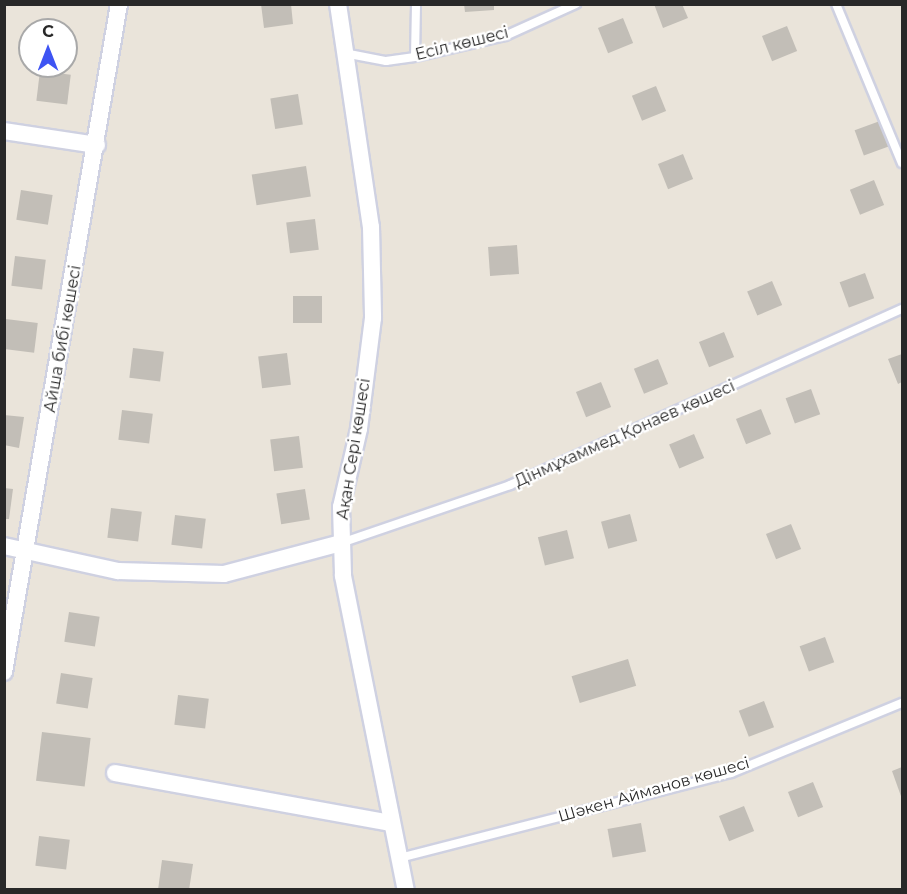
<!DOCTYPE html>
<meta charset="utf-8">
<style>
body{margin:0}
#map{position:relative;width:907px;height:894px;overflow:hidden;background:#eae4da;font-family:Montserrat,sans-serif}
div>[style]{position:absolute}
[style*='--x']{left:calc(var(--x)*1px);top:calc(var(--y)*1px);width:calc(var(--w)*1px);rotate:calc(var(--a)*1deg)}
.building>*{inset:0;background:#c2beb7;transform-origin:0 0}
.roads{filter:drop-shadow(2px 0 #cfd1e1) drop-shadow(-2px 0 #cfd1e1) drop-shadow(0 2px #cfd1e1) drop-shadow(0 -2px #cfd1e1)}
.lane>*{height:8px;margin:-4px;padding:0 4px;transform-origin:4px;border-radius:4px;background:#fff}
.street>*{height:16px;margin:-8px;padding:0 8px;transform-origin:8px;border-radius:8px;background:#fff}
span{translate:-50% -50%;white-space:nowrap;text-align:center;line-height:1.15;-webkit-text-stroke:4.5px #fff;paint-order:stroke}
.street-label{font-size:16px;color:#282828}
.frame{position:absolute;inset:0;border:6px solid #282828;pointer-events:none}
.north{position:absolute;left:18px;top:18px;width:60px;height:60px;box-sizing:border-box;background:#fff;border:2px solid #a9a9a9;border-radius:50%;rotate:0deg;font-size:16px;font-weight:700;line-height:24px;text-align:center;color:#282828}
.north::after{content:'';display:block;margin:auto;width:21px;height:27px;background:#3e54f3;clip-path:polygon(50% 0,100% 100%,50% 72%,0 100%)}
</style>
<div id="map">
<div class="building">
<i style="clip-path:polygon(261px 4px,291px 4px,293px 24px,264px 28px)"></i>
<i style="clip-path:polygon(464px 4px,494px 4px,494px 10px,465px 12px)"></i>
<i style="clip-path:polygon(654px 4px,682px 4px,688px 18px,663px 28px)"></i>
<i style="left:623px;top:18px;width:27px;height:27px;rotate:68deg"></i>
<i style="left:787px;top:26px;width:27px;height:27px;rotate:68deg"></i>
<i style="left:40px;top:71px;width:31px;height:30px;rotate:7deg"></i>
<i style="left:656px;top:86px;width:27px;height:26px;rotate:68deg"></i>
<i style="left:298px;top:94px;width:31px;height:28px;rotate:81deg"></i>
<i style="left:880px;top:121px;width:27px;height:27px;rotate:70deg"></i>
<i style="left:683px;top:154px;width:27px;height:27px;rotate:68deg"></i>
<i style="left:306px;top:166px;width:31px;height:55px;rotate:81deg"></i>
<i style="left:874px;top:180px;width:27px;height:26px;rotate:68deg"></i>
<i style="left:21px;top:190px;width:32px;height:30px;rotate:9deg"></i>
<i style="left:315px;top:219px;width:31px;height:29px;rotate:83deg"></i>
<i style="left:517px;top:245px;width:29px;height:29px;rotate:86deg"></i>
<i style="left:15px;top:256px;width:31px;height:30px;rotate:7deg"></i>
<i style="left:865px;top:273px;width:27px;height:27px;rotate:70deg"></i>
<i style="left:772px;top:281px;width:26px;height:27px;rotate:67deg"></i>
<i style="left:293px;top:296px;width:29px;height:27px"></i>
<i style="left:6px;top:319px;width:32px;height:30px;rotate:7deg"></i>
<i style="left:724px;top:332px;width:27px;height:27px;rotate:68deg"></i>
<i style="left:133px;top:348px;width:31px;height:30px;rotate:7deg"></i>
<i style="left:287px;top:353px;width:32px;height:29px;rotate:83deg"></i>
<i style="clip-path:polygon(902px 354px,902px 382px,898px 384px,888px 359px)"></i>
<i style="left:658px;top:359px;width:27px;height:26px;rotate:68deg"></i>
<i style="left:601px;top:382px;width:27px;height:27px;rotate:68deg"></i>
<i style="left:811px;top:389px;width:27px;height:27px;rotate:70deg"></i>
<i style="left:761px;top:409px;width:27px;height:27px;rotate:68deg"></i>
<i style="left:122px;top:410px;width:31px;height:30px;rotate:7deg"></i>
<i style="clip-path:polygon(4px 415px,24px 417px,19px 448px,4px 445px)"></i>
<i style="left:694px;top:434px;width:26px;height:27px;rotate:67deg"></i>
<i style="left:299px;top:436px;width:32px;height:29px;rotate:83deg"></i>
<i style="clip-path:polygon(4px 488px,13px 489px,9px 519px,4px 519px)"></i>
<i style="left:305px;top:489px;width:31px;height:29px;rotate:81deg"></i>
<i style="left:111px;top:508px;width:31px;height:30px;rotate:7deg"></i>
<i style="left:630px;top:514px;width:28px;height:30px;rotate:75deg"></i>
<i style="left:175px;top:515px;width:31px;height:30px;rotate:7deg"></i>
<i style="left:791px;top:524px;width:27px;height:27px;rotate:68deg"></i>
<i style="left:567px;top:530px;width:29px;height:30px;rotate:76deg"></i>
<i style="left:69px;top:612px;width:31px;height:30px;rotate:9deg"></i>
<i style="left:825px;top:637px;width:27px;height:27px;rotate:70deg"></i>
<i style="left:628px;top:659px;width:28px;height:59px;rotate:73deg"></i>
<i style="left:61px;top:673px;width:32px;height:31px;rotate:9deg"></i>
<i style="left:178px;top:695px;width:31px;height:30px;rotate:7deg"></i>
<i style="left:764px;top:701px;width:28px;height:27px;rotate:69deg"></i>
<i style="left:42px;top:732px;width:49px;height:49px;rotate:7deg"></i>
<i style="clip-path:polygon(902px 767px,902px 799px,892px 771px)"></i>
<i style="left:813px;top:782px;width:27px;height:27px;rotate:68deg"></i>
<i style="left:744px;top:806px;width:27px;height:27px;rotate:68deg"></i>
<i style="left:641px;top:823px;width:29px;height:34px;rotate:80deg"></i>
<i style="left:39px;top:836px;width:31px;height:30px;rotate:7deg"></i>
<i style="clip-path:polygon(162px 860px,193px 864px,189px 890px,158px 890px)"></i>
</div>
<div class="roads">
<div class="lane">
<i style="--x:836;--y:4;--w:172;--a:67.5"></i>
<i style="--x:344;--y:53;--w:43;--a:10.8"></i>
<i style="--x:386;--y:61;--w:29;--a:-8"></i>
<i style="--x:415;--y:57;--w:92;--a:-13.1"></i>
<i style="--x:505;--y:36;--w:78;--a:-24.3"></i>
<i style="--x:415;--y:57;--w:53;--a:-88.9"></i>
<i style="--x:341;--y:543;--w:179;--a:-18.9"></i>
<i style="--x:510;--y:485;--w:430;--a:-24.2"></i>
<i style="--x:400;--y:858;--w:342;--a:-14.4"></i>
<i style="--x:731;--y:773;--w:185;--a:-22.3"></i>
</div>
<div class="street">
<i style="--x:338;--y:4;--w:225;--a:81.6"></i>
<i style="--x:371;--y:227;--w:91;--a:88.7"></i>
<i style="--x:373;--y:318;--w:112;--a:97.2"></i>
<i style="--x:359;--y:429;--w:80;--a:103"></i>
<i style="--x:341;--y:507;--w:69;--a:88.3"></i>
<i style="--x:343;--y:576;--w:320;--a:78.7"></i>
<i style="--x:4;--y:131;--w:94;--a:8.6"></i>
<i style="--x:4;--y:546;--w:117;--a:12.4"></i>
<i style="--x:118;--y:571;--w:106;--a:1.6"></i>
<i style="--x:224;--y:574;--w:121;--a:-14.8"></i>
<i style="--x:4;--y:672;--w:678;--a:-80.23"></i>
<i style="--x:115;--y:773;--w:280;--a:10.3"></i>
</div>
</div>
<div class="street-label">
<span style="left:462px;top:44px;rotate:-14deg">Есіл көшесі</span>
<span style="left:63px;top:339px;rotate:-80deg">Айша бибі көшесі</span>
<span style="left:625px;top:434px;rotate:-24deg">Дінмұхаммед Қонаев көшесі</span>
<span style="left:354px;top:449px;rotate:-81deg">Ақан Сері көшесі</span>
<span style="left:654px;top:790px;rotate:-16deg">Шәкен Айманов көшесі</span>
</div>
<div class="frame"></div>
<div class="north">С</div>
</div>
